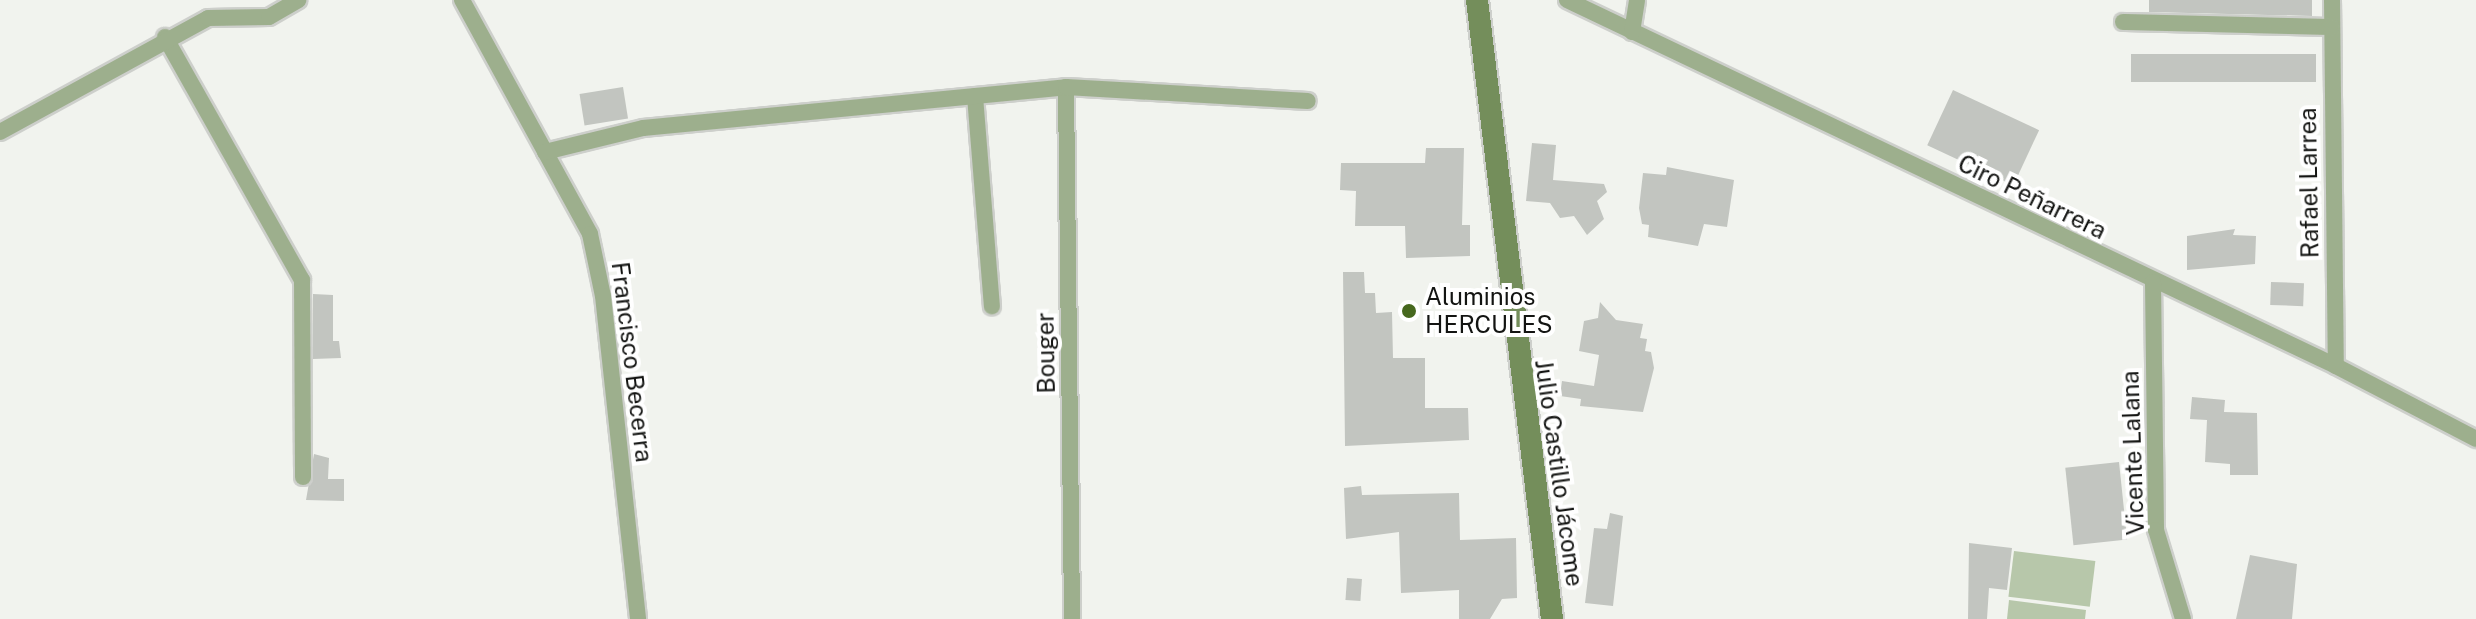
<!DOCTYPE html>
<meta charset="utf-8">
<style>
body{margin:0}
#map{position:relative;width:2476px;height:619px;overflow:hidden;background:#f1f3ee;font-family:"Public Sans",sans-serif}
div>[style]{position:absolute}
[style*='--x']{left:calc(var(--x)*1px);top:calc(var(--y)*1px);width:calc(var(--w)*1px);rotate:calc(var(--a)*1deg)}
.green>*{inset:0;background:#b7c7aa;transform-origin:0 0}
.building>*{inset:0;background:#c2c5c0;transform-origin:0 0}
.roads{filter:drop-shadow(2px 0 #cdcfcb) drop-shadow(-2px 0 #cdcfcb) drop-shadow(0 2px #cdcfcb) drop-shadow(0 -2px #cdcfcb)}
.street>*{height:16px;margin:-8px;padding:0 8px;transform-origin:8px;border-radius:8px;background:#9daf8d}
.secondary>*{height:22px;margin:-11px;padding:0 11px;transform-origin:11px;border-radius:11px;background:#748e5b}
.dots>*{width:22px;height:22px;translate:-50% -50%;box-sizing:border-box;border:4px solid #fff;border-radius:50%}
span{translate:-50% -50%;white-space:nowrap;text-align:center;line-height:1.15;-webkit-text-stroke:8px #fff;paint-order:stroke}
.street-label{font-size:24px;color:#131412}
.poi-label{font-size:24px;color:#131412}
.left{translate:0 -50%;text-align:left}
</style>
<div id="map">
<div class="green">
<i style="left:2014px;top:551px;width:82px;height:46px;rotate:7deg"></i>
<i style="clip-path:polygon(2009px 600px,2086px 610px,2085px 619px,2007px 619px)"></i>
</div>
<div class="building">
<i style="clip-path:polygon(2149px 0,2312px 0,2312px 16px,2149px 12px)"></i>
<i style="left:2316px;top:54px;width:28px;height:185px;rotate:90deg"></i>
<i style="left:623px;top:87px;width:32px;height:44px;rotate:81deg"></i>
<i style="left:1953px;top:90px;width:95px;height:61px;rotate:25deg"></i>
<i style="clip-path:polygon(1532px 143px,1556px 145px,1553px 180px,1604px 184px,1607px 192px,1597px 201px,1604px 219px,1587px 235px,1574px 216px,1560px 218px,1550px 203px,1526px 201px)"></i>
<i style="clip-path:polygon(1426px 148px,1464px 148px,1462px 225px,1470px 225px,1470px 256px,1406px 258px,1405px 226px,1355px 226px,1356px 191px,1340px 190px,1341px 163px,1425px 163px)"></i>
<i style="clip-path:polygon(1667px 167px,1734px 180px,1727px 227px,1704px 224px,1698px 246px,1648px 237px,1649px 225px,1642px 224px,1639px 208px,1643px 173px,1666px 175px)"></i>
<i style="clip-path:polygon(2235px 229px,2233px 235px,2256px 236px,2255px 264px,2187px 270px,2187px 236px)"></i>
<i style="clip-path:polygon(1343px 272px,1364px 272px,1365px 293px,1375px 293px,1376px 313px,1392px 312px,1393px 358px,1425px 358px,1425px 408px,1468px 408px,1469px 440px,1345px 446px)"></i>
<i style="left:2271px;top:282px;width:33px;height:23px;rotate:2deg"></i>
<i style="clip-path:polygon(313px 294px,333px 295px,333px 341px,339px 341px,341px 358px,313px 359px)"></i>
<i style="clip-path:polygon(1600px 302px,1616px 320px,1643px 324px,1640px 338px,1647px 339px,1645px 351px,1651px 352px,1654px 368px,1643px 412px,1580px 406px,1581px 399px,1560px 396px,1562px 381px,1594px 386px,1599px 355px,1579px 351px,1584px 321px,1598px 318px)"></i>
<i style="clip-path:polygon(2192px 397px,2225px 400px,2224px 412px,2257px 413px,2258px 475px,2230px 475px,2230px 464px,2205px 462px,2207px 420px,2190px 419px)"></i>
<i style="clip-path:polygon(314px 454px,329px 458px,328px 479px,344px 479px,344px 501px,306px 500px)"></i>
<i style="left:2119px;top:462px;width:78px;height:54px;rotate:84deg"></i>
<i style="clip-path:polygon(1361px 486px,1362px 495px,1459px 493px,1460px 540px,1516px 538px,1517px 598px,1502px 599px,1490px 619px,1459px 619px,1459px 590px,1401px 593px,1399px 532px,1346px 539px,1344px 488px)"></i>
<i style="clip-path:polygon(1610px 513px,1623px 516px,1613px 606px,1585px 603px,1594px 528px,1607px 529px)"></i>
<i style="clip-path:polygon(1969px 543px,2012px 548px,2007px 590px,1989px 588px,1987px 619px,1968px 619px)"></i>
<i style="clip-path:polygon(2250px 555px,2297px 564px,2292px 619px,2236px 619px)"></i>
<i style="left:1347px;top:578px;width:15px;height:22px;rotate:4deg"></i>
</div>
<div class="roads">
<div class="street">
<i style="--x:462;--y:0;--w:267;--a:61.3"></i>
<i style="--x:590;--y:234;--w:63;--a:78.2"></i>
<i style="--x:603;--y:296;--w:325;--a:83.8"></i>
<i style="--x:1567;--y:0;--w:852;--a:25.45"></i>
<i style="--x:2336;--y:366;--w:158;--a:27.5"></i>
<i style="--x:2332;--y:0;--w:366;--a:89.4"></i>
<i style="--x:2123;--y:22;--w:209;--a:1.4"></i>
<i style="--x:1632;--y:32;--w:32;--a:-81"></i>
<i style="--x:165;--y:37;--w:279;--a:60.6"></i>
<i style="--x:302;--y:280;--w:197;--a:89.7"></i>
<i style="--x:1066;--y:87;--w:532;--a:89.35"></i>
<i style="--x:975;--y:96;--w:211;--a:85.4"></i>
<i style="--x:0;--y:132;--w:237;--a:-28.7"></i>
<i style="--x:208;--y:18;--w:61;--a:-0.9"></i>
<i style="--x:269;--y:17;--w:34;--a:-30"></i>
<i style="--x:545;--y:152;--w:101;--a:-13.8"></i>
<i style="--x:643;--y:128;--w:425;--a:-5.5"></i>
<i style="--x:1066;--y:87;--w:242;--a:3.3"></i>
<i style="--x:2153;--y:282;--w:248;--a:89.3"></i>
<i style="--x:2156;--y:530;--w:93;--a:73.1"></i>
</div>
<div class="secondary">
<i style="--x:1477;--y:0;--w:624;--a:83.09"></i>
</div>
</div>
<div class="dots">
<i style="left:1409px;top:311px;background:#46681e"></i>
</div>
<div class="street-label">
<span style="left:2309px;top:183px;rotate:-91deg">Rafael Larrea</span>
<span style="left:2032px;top:197px;rotate:26deg">Ciro Peñarrera</span>
<span style="left:1046px;top:353px;rotate:-91deg">Bouger</span>
<span style="left:632px;top:362px;rotate:83deg">Francisco Becerra</span>
<span style="left:2133px;top:453px;rotate:-92deg">Vicente Lalana</span>
<span style="left:1559px;top:473px;rotate:82deg">Julio Castillo Jácome</span>
</div>
<div class="poi-label">
<span class="left" style="left:1425px;top:311px">Aluminios<br>HERCULES</span>
</div>
</div>
